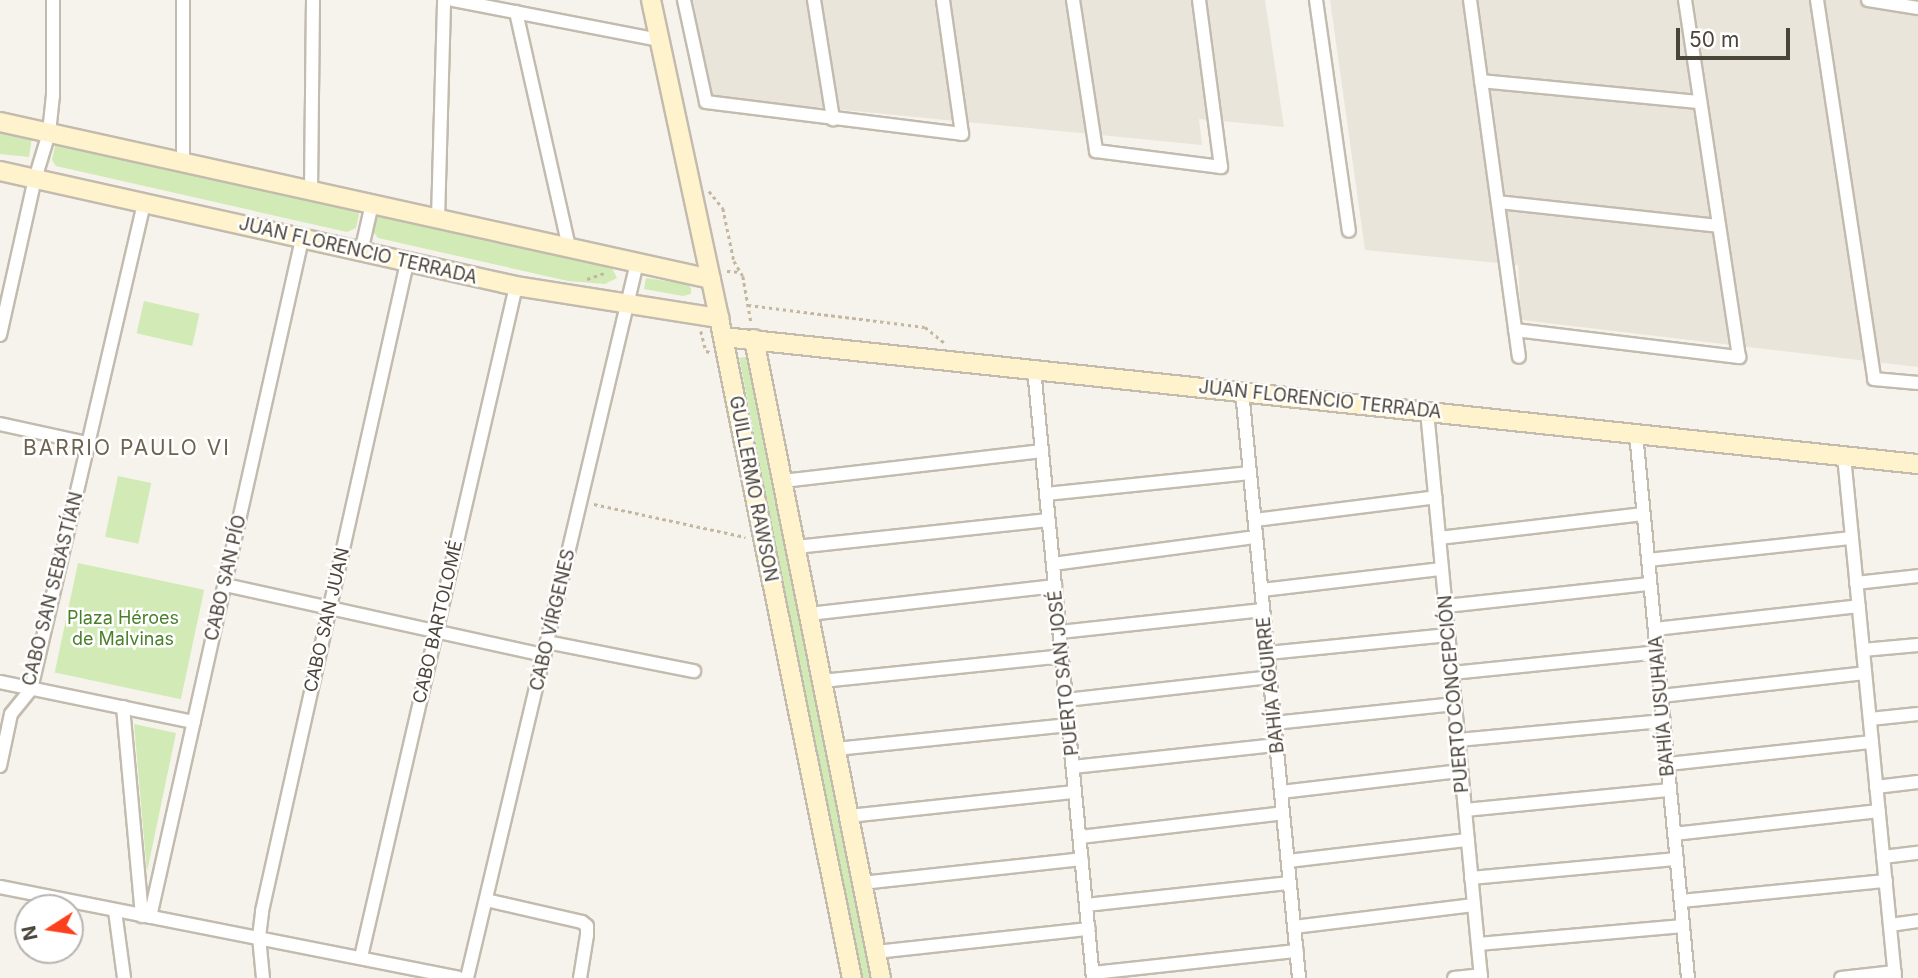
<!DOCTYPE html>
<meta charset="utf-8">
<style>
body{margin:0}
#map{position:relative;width:1918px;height:978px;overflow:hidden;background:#f6f3ec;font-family:Inter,sans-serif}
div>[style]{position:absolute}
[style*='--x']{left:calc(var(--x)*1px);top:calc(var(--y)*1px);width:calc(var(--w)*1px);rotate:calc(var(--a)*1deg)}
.residential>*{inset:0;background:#eae5da}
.green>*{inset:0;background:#d2eab5;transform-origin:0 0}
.path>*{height:2.5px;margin-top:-1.25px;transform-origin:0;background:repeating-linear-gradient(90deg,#c4b79f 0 3.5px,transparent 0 7px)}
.roads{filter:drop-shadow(2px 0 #c2bbae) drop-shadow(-2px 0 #c2bbae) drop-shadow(0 2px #c2bbae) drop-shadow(0 -2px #c2bbae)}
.street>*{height:12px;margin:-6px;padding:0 6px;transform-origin:6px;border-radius:6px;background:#fff}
.secondary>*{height:18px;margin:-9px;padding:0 9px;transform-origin:9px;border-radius:9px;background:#fff3cd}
span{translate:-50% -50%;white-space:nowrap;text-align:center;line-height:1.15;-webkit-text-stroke:5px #fff;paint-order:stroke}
.street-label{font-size:18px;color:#4b4439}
.park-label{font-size:18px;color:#4a7f2a}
.quarter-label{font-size:21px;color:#6e6250;letter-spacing:2px}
.north{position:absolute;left:14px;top:894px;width:70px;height:70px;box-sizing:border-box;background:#fff;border:2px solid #b7b4b0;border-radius:50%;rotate:258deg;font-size:19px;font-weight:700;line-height:28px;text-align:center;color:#4b4439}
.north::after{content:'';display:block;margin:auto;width:24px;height:32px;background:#fc3f1d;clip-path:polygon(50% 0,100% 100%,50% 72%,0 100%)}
.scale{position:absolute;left:1676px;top:28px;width:114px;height:32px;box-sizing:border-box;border:4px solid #4b4439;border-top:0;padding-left:9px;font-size:21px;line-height:24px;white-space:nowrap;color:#4b4439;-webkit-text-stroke:5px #fff;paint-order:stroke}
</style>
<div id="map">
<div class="residential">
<i style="clip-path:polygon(693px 0,1265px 0,1284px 127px,1199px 119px,1202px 145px,712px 97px)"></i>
<i style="clip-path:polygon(1330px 0,1918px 0,1918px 367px,1521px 320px,1518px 265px,1365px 250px)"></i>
</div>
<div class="green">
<i style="clip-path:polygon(0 129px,32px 137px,29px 157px,0 154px)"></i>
<i style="clip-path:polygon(56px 142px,353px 208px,359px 214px,356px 228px,347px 232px,56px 166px,52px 160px)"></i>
<i style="clip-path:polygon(382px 214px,603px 265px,612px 268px,617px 278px,605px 284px,568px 281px,378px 238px,372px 230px,375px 216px)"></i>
<i style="clip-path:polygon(646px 278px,687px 284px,691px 288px,691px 294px,683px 296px,644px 289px)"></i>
<i style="left:144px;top:301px;width:57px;height:33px;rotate:13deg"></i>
<i style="left:750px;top:356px;width:634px;height:11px;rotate:79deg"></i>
<i style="left:118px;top:476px;width:34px;height:62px;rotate:12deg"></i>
<i style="left:78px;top:563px;width:129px;height:112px;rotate:12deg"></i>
<i style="clip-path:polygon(134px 724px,176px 733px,147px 872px)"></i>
</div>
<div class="path">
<i style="--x:709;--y:191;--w:22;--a:51"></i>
<i style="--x:723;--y:208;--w:54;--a:78.3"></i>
<i style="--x:734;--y:261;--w:17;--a:59"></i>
<i style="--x:743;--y:276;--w:47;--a:80.1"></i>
<i style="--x:727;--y:271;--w:14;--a:4"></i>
<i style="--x:587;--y:279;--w:18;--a:-19"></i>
<i style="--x:748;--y:305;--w:178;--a:7.1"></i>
<i style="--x:925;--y:327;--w:26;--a:39"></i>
<i style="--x:701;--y:331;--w:21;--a:76"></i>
<i style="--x:706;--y:351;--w:4;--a:14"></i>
<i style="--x:594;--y:504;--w:155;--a:12.3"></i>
</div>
<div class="roads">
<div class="street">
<i style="--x:453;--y:0;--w:210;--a:11"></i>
<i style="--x:684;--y:0;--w:104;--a:77.8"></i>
<i style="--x:706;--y:102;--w:258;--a:7.1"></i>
<i style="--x:962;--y:134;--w:135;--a:-98.1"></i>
<i style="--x:814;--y:0;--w:121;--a:80.9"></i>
<i style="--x:1073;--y:0;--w:153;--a:81.3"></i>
<i style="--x:1096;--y:151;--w:126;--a:7.3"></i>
<i style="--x:1221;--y:167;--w:168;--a:-97.5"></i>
<i style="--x:1316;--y:0;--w:233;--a:81.9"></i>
<i style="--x:1470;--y:0;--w:360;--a:82.2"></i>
<i style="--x:1817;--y:0;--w:383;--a:81.4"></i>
<i style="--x:1874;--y:379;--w:44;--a:5.2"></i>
<i style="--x:1868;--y:0;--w:51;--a:9.1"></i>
<i style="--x:516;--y:12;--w:242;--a:77.3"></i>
<i style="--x:1481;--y:81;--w:220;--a:5.5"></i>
<i style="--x:183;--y:163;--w:163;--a:-90"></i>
<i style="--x:311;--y:191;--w:191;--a:-89.4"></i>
<i style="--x:1498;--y:202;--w:222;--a:6.2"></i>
<i style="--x:438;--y:219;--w:219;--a:-88.4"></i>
<i style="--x:361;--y:252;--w:49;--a:-77.1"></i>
<i style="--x:1515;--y:330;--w:226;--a:6.9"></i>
<i style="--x:1739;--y:357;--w:361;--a:-98.6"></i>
<i style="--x:0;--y:335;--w:160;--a:-77.4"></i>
<i style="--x:35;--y:179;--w:48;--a:-73.1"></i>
<i style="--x:49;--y:133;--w:37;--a:-84"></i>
<i style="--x:53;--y:96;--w:96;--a:-90"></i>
<i style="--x:1034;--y:369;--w:612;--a:84.47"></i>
<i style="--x:1242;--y:391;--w:590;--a:84.45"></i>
<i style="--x:1427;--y:411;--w:570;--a:84.56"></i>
<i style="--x:0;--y:424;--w:89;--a:12.3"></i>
<i style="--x:1636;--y:433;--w:547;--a:84.55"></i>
<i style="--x:1844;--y:456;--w:524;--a:84.42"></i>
<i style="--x:783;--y:481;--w:261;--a:-6.6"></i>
<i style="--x:1046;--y:494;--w:205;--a:-5.9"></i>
<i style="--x:1255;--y:520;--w:182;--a:-7.2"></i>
<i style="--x:1439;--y:538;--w:206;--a:-6.7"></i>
<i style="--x:796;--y:547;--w:254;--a:-6.1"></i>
<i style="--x:1648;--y:560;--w:205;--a:-6.2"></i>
<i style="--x:1053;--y:564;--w:205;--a:-7.6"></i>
<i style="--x:1856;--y:583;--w:62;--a:-6.4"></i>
<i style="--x:225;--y:585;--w:327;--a:12.4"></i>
<i style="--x:1262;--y:590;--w:181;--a:-6.7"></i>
<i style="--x:1446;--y:606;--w:205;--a:-6.2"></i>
<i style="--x:809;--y:614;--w:248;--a:-6.5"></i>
<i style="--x:1655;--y:629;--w:205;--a:-6.4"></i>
<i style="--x:1060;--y:632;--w:204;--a:-6.2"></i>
<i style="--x:547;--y:642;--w:150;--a:11.2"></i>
<i style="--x:1863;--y:650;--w:55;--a:-5.2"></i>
<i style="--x:1268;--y:653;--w:181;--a:-5.7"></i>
<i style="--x:1452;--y:673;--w:206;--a:-5.8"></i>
<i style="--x:822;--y:681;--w:241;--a:-5.9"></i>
<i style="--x:0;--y:682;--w:198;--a:11.7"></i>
<i style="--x:1661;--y:696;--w:205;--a:-6.4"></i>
<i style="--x:1066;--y:700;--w:205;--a:-6.4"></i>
<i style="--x:123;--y:707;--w:210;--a:84.8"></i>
<i style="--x:1870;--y:719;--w:48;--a:-5.9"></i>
<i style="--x:1274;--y:723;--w:182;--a:-6"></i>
<i style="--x:1458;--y:740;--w:207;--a:-5.3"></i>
<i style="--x:836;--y:749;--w:234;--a:-5.9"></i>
<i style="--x:1668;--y:764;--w:205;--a:-6.2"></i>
<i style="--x:0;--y:766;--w:53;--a:-78.1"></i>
<i style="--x:11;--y:714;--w:32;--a:-51"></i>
<i style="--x:31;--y:689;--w:499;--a:-76.9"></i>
<i style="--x:1073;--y:767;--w:205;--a:-6.2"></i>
<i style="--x:1876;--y:787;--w:42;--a:-6.8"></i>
<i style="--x:1281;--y:792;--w:181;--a:-6.7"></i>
<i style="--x:1465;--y:810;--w:206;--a:-5.6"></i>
<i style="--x:849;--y:816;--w:227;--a:-6.1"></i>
<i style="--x:1674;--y:834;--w:206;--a:-6.4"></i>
<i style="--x:1080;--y:837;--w:204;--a:-6.7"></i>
<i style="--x:1883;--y:857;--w:35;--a:-7"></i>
<i style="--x:1288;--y:861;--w:181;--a:-6.7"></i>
<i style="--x:1471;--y:878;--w:207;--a:-5.3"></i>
<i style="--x:862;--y:883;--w:221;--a:-6.2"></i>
<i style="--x:0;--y:887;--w:467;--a:11.2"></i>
<i style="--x:486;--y:900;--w:98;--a:12.9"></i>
<i style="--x:582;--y:922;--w:6;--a:39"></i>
<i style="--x:587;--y:926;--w:9;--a:90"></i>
<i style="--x:587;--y:935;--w:44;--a:99.2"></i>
<i style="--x:1681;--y:901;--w:206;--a:-5.6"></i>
<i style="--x:1086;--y:905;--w:205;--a:-6.2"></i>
<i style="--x:115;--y:911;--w:68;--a:82.3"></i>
<i style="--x:150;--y:917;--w:695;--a:-77.36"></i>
<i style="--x:1890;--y:925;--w:28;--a:-8"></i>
<i style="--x:1294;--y:927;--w:181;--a:-7"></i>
<i style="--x:1478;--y:944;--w:206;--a:-5"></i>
<i style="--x:876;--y:952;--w:214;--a:-6.2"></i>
<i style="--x:361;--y:957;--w:689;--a:-76.99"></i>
<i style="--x:1093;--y:973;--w:205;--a:-6.2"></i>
<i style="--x:263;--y:978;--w:41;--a:-95.6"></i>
<i style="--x:259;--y:937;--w:26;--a:-83"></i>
<i style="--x:262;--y:911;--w:664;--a:-77.39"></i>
<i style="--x:467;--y:978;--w:735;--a:-76.63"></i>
<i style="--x:1454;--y:978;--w:27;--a:-6"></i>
<i style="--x:1841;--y:978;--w:54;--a:-6.3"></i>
</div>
<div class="secondary">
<i style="--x:651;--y:0;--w:325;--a:77.9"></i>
<i style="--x:719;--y:318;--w:673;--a:78.61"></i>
<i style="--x:0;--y:122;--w:728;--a:12.45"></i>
<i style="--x:0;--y:171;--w:529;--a:12.56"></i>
<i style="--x:516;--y:286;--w:206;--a:9"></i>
<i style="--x:723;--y:337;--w:1202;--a:6.07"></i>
<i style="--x:754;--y:339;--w:651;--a:78.76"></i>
</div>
</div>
<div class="street-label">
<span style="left:358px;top:251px;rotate:13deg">JUAN FLORENCIO TERRADA</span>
<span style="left:1320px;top:400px;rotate:6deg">JUAN FLORENCIO TERRADA</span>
<span style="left:753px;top:489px;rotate:79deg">GUILLERMO RAWSON</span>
<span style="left:226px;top:578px;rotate:-77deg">CABO SAN PÍO</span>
<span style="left:53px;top:589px;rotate:-76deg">CABO SAN SEBASTÍAN</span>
<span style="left:327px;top:620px;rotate:-77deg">CABO SAN JUAN</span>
<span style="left:553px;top:620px;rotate:-77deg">CABO VÍRGENES</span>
<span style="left:438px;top:622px;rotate:-77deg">CABO BARTOLOMÉ</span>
<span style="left:1064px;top:673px;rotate:-96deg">PUERTO SAN JOSÉ</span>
<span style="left:1271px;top:685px;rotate:-96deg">BAHÍA AGUIRRE</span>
<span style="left:1454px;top:694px;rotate:-95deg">PUERTO CONCEPCIÓN</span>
<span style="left:1662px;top:706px;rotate:-95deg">BAHÍA USUHAIA</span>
</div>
<div class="park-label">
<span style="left:123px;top:629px">Plaza Héroes<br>de Malvinas</span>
</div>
<div class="quarter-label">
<span style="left:127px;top:448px">BARRIO PAULO VI</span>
</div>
<div class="north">N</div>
<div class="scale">50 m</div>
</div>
